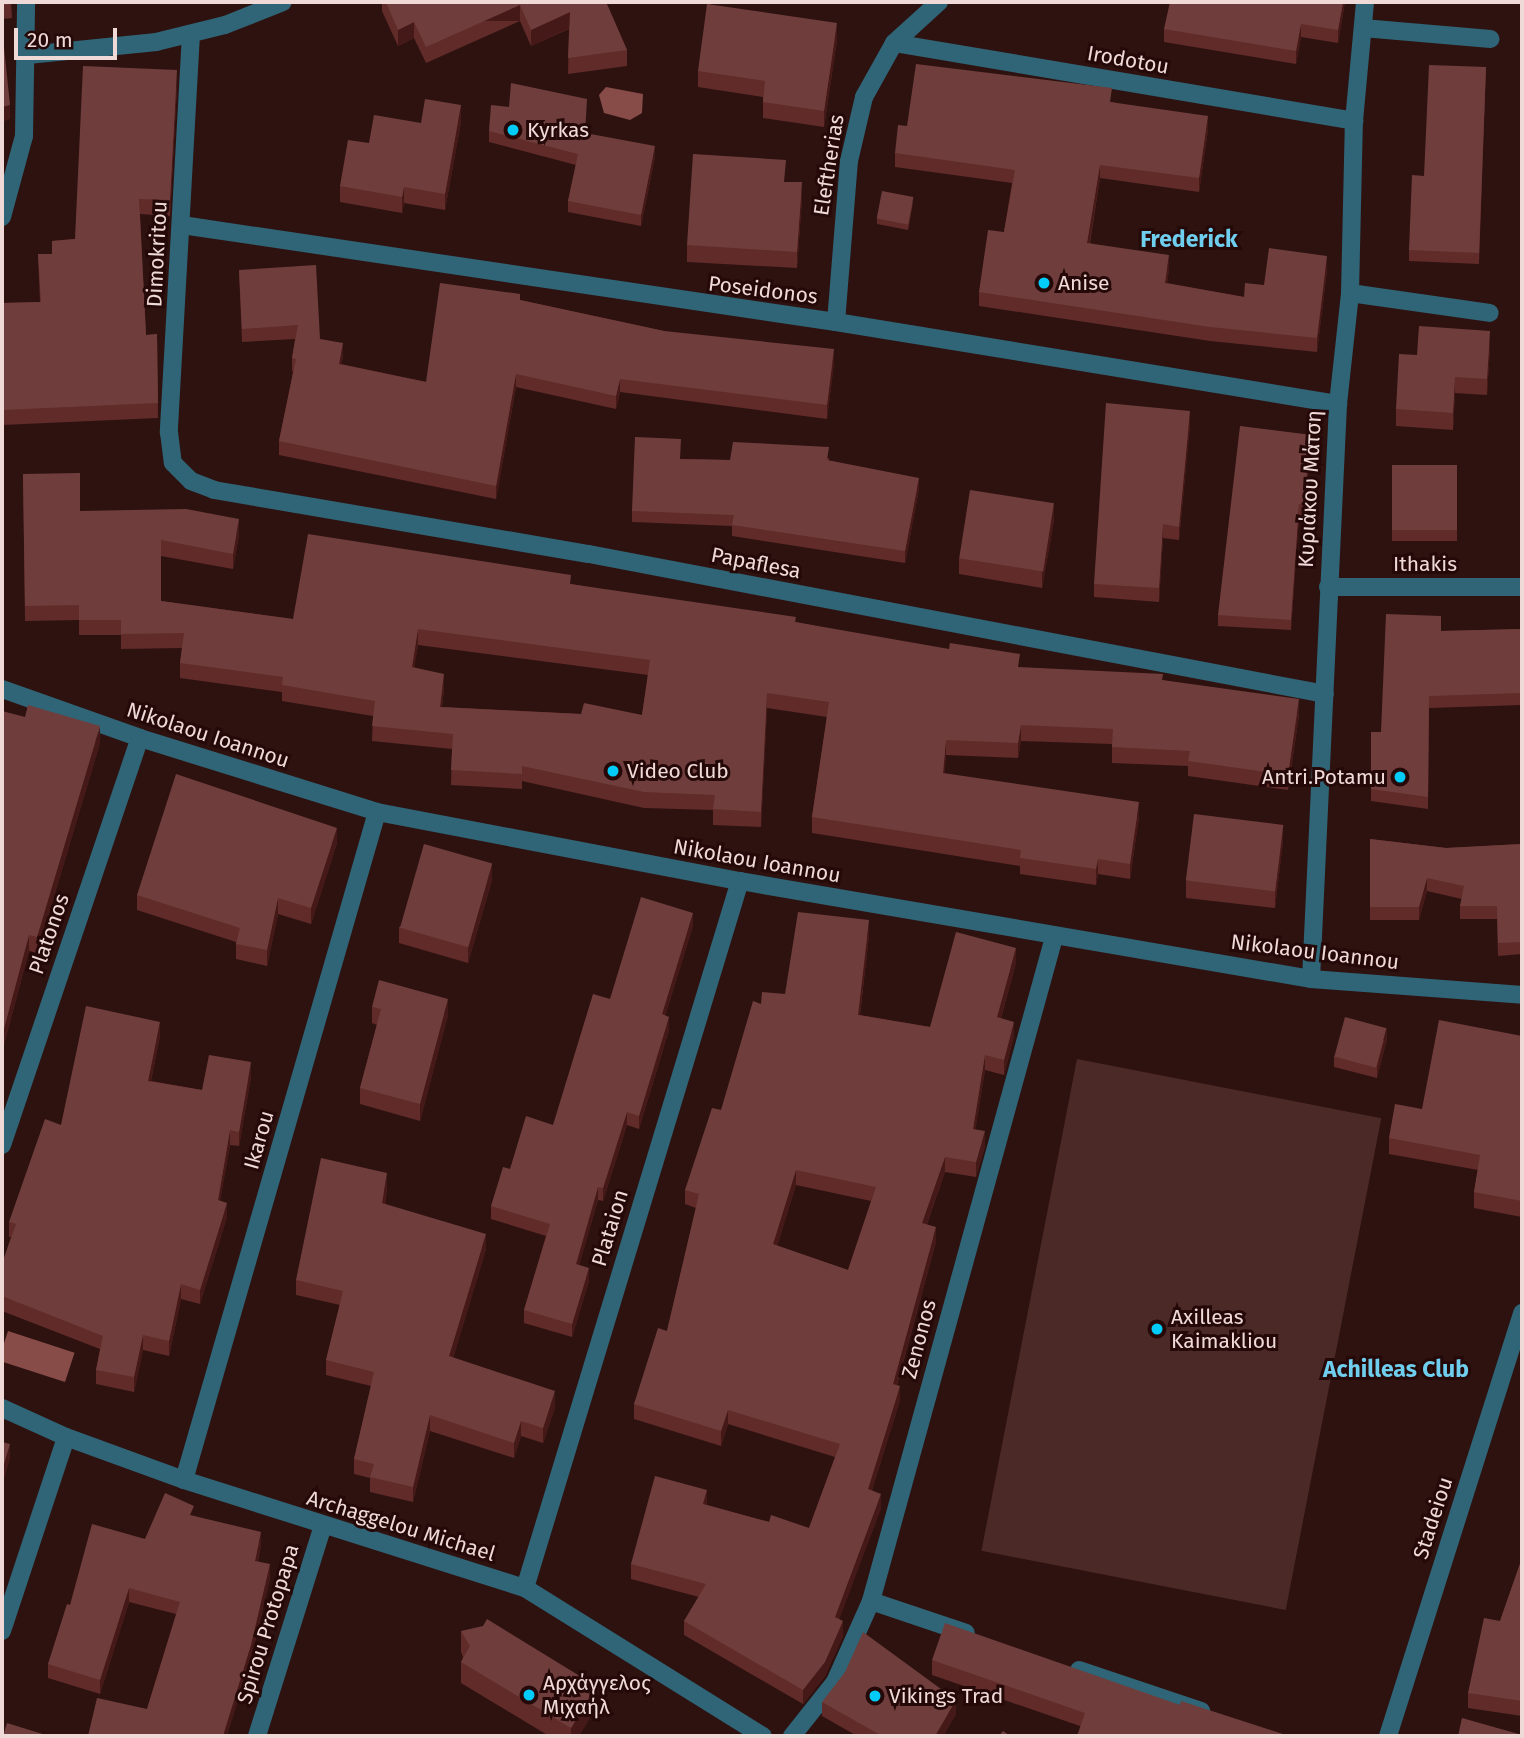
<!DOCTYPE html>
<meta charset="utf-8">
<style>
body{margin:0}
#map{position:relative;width:1524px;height:1738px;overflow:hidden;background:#2e1210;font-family:"Fira Sans",sans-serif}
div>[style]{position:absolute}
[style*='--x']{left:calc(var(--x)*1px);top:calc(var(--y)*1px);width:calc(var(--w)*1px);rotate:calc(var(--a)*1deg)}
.green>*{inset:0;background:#4b2927;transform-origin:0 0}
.water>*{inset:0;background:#884c48;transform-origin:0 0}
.minor>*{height:18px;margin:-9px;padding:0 9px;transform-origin:9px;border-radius:9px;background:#2f6577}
.tertiary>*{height:18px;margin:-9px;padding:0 9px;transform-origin:9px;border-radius:9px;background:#2f6577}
.wall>*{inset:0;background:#602b29;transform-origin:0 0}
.shaded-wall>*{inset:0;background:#451917;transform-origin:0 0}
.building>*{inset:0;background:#6f3e3c;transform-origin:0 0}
.dots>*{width:19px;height:19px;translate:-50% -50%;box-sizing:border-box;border:4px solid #240908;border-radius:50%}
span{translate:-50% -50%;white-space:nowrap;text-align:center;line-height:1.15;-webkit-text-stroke:6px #240908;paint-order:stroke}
.street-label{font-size:21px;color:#efdad8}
.poi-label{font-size:21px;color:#efdad8}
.left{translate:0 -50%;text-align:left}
.right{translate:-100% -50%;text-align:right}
.neighbourhood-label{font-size:23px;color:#6fcded;font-weight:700}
.frame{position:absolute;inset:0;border:4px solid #efdad8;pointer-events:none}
.scale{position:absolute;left:14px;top:28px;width:103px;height:32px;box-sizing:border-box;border:4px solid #efdad8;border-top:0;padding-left:9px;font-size:21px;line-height:24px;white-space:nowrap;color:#efdad8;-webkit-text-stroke:5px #240908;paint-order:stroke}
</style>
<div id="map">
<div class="green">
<i style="left:1077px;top:1059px;width:310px;height:501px;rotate:11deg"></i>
</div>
<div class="water">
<i style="clip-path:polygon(606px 87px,643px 94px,642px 113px,630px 120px,604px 113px,599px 95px)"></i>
<i style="left:8px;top:1331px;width:70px;height:31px;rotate:18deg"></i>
</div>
<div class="minor">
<i style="--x:1363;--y:28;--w:128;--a:4.9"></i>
<i style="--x:191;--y:34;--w:399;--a:93.2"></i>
<i style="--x:169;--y:432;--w:31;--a:83"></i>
<i style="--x:173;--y:463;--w:25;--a:45"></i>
<i style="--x:191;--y:481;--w:25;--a:21"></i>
<i style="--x:214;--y:490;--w:380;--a:9.7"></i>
<i style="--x:589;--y:554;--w:749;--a:10.77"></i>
<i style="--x:894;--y:43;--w:467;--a:9.6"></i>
<i style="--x:28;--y:55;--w:129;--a:-5.8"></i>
<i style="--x:156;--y:42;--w:71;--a:-13.8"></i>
<i style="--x:225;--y:25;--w:62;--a:-21.6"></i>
<i style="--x:2;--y:217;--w:84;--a:-74.8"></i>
<i style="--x:24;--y:136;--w:134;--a:-89.1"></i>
<i style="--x:182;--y:225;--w:661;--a:8.44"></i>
<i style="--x:836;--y:322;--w:509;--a:9.28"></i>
<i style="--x:1350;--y:293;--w:141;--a:8.1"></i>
<i style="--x:836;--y:322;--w:162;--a:-85.4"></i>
<i style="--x:849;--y:161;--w:66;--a:-76.8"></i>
<i style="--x:864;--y:97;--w:62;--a:-60.9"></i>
<i style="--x:894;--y:43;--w:61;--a:-42.3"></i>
<i style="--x:1328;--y:587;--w:194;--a:0"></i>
<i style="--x:1311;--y:979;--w:576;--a:-87.31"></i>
<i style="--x:1338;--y:404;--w:112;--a:-83.8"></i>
<i style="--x:1350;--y:293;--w:172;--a:-88.7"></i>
<i style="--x:1354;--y:121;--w:120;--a:-84.7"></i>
<i style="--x:2;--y:1145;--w:430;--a:-71.3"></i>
<i style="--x:184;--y:1480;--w:695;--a:-73.88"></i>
<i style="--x:525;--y:1588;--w:739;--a:-73.09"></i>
<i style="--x:871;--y:1601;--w:100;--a:18.6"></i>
<i style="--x:2;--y:1631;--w:204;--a:-71.7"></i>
<i style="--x:1079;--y:1670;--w:129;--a:18.6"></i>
<i style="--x:257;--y:1736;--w:220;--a:-72.6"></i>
<i style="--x:792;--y:1736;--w:69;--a:-51.5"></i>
<i style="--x:835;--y:1682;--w:89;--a:-66"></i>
<i style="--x:871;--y:1601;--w:689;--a:-74.59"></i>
<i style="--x:1388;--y:1736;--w:444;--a:-72.4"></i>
</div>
<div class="tertiary">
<i style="--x:2;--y:689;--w:146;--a:19.5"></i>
<i style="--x:140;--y:738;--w:248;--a:17.3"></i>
<i style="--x:377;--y:812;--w:369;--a:10.8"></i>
<i style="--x:740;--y:881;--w:579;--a:9.74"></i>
<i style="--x:1311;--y:979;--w:212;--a:4.3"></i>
<i style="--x:2;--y:1408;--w:70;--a:24.4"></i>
<i style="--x:66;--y:1437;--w:126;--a:20"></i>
<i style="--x:184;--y:1480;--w:358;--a:17.6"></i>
<i style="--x:525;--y:1588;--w:280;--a:31.9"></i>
</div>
<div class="wall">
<i style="clip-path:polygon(2px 2px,11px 2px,12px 18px,2px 19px)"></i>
<i style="clip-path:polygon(382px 2px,606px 2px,627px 50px,627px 66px,568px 74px,569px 29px,531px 46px,520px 21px,426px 63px,414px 38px,398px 46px,382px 11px)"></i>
<i style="clip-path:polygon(1345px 2px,1338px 43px,1301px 37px,1296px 64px,1164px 42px,1164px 29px)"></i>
<i style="clip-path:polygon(837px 40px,824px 127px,763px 118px,763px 97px,698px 87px,698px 71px)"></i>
<i style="clip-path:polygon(1486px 67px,1479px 264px,1409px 261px,1409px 250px,1424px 176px)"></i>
<i style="clip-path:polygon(177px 86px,170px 216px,140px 214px,146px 335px,157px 334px,158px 418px,2px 425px,2px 303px,40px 302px,38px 254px,52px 254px,52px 241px,75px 239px)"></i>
<i style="clip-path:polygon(1112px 102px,1208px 130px,1199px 192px,1100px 178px,1090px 243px,1169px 269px,1167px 283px,1244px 297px,1264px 285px,1327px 270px,1317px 352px,1210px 341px,979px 306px,979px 292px,1004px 232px,1012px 183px,895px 167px,895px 153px,907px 126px)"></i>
<i style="clip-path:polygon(461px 122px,445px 210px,404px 203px,402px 213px,340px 202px,340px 186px,369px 143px,421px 123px)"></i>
<i style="clip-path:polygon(489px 131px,586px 133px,655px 157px,641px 226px,568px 212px,568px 201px,576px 165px,489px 142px)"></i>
<i style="clip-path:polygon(785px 182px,802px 199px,797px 268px,687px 262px,687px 245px)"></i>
<i style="clip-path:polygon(913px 202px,908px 230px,877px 224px,877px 219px)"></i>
<i style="clip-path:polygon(239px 270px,320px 339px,343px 356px,341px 364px,426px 382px,520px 300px,664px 331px,834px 363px,827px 419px,620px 392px,616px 409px,516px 387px,496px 499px,279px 455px,279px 441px,293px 372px,292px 371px,292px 358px,295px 339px,242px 342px)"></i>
<i style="clip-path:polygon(1490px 347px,1487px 395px,1455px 393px,1453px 430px,1396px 426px,1396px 409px,1417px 355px)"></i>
<i style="clip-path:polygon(1190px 425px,1179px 540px,1163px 538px,1159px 602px,1094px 597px,1094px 584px)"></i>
<i style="clip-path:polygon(1312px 445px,1303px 515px,1299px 515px,1291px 630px,1218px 626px,1218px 615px)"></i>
<i style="clip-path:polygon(829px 458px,829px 461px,919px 489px,905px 563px,732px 536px,732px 526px,632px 522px,632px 511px,681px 459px,730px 460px)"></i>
<i style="left:1392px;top:465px;width:65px;height:76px"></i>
<i style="clip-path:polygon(evenodd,23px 474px,80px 511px,239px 535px,233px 569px,161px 556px,161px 601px,293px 619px,571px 584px,796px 622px,1020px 668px,1163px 680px,1299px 715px,1288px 790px,1188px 776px,1188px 766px,1112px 763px,1112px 744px,1021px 741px,1018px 758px,946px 755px,944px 774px,1139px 817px,1130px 879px,1098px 874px,1096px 885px,1020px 874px,1020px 866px,812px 833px,812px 817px,827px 717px,767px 708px,761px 827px,713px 825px,713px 810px,644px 808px,522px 781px,522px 789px,451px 785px,452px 749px,372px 741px,373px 716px,282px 701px,282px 692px,180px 678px,180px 663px,182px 648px,121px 649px,121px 635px,79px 635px,79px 620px,25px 621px,23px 474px,418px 645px,648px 675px,642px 715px,581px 714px,442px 707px,444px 689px,414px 667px,418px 645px)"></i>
<i style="clip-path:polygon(1054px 520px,1042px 588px,959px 574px,959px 558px)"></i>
<i style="clip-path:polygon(1522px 629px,1522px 705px,1429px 708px,1428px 809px,1371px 801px,1371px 732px,1381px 732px,1441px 631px)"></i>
<i style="clip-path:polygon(2px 711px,100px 743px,37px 953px,29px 951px,2px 1052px)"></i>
<i style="clip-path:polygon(1370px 839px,1446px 848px,1522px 844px,1522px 954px,1498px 956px,1497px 919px,1460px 919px,1460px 906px,1462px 899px,1427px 891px,1419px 920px,1370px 920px)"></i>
<i style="clip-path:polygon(1283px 841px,1275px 908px,1186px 898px,1186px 881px)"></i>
<i style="clip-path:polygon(337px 843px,311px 924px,278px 914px,267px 966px,236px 959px,236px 942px,137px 910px,137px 895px)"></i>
<i style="clip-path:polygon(492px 880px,468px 963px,399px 943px,399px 927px)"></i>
<i style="clip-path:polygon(693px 926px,665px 1016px,669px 1030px,639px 1129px,627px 1125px,603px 1201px,598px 1200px,579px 1265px,589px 1281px,572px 1337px,524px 1323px,524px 1310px,546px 1236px,491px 1219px,491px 1206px,510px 1169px,553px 1125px,610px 999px)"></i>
<i style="clip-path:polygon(evenodd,869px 935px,860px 1015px,930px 1027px,1016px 963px,1001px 1018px,1014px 1036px,1004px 1075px,985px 1070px,975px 1130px,985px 1146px,976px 1177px,945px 1172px,927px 1224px,936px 1242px,897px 1385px,900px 1400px,872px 1490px,881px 1508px,839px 1619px,843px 1636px,825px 1676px,803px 1704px,684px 1635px,684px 1621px,699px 1597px,631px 1579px,631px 1564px,707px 1505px,769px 1522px,809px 1528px,835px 1457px,728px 1424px,721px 1446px,634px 1419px,634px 1404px,667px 1331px,696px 1208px,685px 1204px,685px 1190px,721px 1110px,785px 994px,869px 935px,796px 1185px,871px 1201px,848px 1270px,777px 1246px,796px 1185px)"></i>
<i style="clip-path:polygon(372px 1007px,448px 1015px,420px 1121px,360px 1104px,360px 1088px,377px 1025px,372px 1023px)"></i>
<i style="clip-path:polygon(160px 1036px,151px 1081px,202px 1090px,251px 1077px,239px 1146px,230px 1145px,220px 1200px,227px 1217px,200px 1304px,181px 1299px,169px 1356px,143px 1350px,134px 1392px,96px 1384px,96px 1370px,100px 1349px,2px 1311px,2px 1264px,11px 1237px,9px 1237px,9px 1222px,61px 1125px)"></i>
<i style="clip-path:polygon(1522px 1036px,1522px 1217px,1474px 1208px,1474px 1192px,1478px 1170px,1389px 1154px,1389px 1138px,1422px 1109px)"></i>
<i style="clip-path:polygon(1387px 1039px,1377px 1078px,1334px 1067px,1334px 1056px)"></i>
<i style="clip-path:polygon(387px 1189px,385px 1204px,486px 1249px,453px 1358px,555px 1407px,543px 1443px,521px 1436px,514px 1458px,430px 1431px,413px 1502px,370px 1492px,370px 1478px,354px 1474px,354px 1459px,371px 1386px,326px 1375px,326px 1360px,340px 1305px,296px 1295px,296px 1280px)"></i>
<i style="clip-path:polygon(194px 1516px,261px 1545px,258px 1561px,270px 1578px,251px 1659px,147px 1709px,176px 1614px,129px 1602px,100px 1694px,48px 1678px,48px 1664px,70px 1605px,145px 1539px)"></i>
<i style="clip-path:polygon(1522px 1558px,1522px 1716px,1468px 1708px,1468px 1693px,1500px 1621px)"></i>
<i style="clip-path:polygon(461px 1631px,596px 1707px,579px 1736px,549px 1736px,461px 1683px,461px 1662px,463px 1657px,461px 1652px)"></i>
<i style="clip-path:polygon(932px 1660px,1180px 1705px,1080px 1726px,932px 1675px)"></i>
<i style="clip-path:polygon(822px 1702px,956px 1714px,943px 1736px,857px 1736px,822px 1716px)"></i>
</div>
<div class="shaded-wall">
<i style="clip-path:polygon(1343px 2px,1345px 2px,1338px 43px,1338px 30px)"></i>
<i style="left:520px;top:5px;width:16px;height:103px;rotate:90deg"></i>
<i style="clip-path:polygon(570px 12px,570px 28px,531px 46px,531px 30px)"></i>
<i style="clip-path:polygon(414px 22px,414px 38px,398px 46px,398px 30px)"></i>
<i style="clip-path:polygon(837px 23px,837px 40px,824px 127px,824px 111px)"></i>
<i style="clip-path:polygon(1301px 24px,1301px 37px,1296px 64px,1296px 51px)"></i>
<i style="clip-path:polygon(177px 70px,177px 86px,170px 216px,170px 200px)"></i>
<i style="clip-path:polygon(10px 105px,10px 119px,2px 122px,2px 107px)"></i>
<i style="clip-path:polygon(461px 105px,461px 122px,445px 210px,445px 194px)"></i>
<i style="clip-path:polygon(1208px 116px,1208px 130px,1199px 192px,1199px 178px)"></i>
<i style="clip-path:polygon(655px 146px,655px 157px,641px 226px,641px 215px)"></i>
<i style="clip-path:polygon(1100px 165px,1100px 178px,1087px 257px,1087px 243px)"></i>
<i style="clip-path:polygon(802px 182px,802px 199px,797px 268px,797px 252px)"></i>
<i style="clip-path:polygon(404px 187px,404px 203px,402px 213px,402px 197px)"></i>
<i style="clip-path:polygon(1169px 255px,1169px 269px,1165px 297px,1165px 283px)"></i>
<i style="clip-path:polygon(1327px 256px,1327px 270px,1317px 352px,1317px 338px)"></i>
<i style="clip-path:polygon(1490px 331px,1490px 347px,1487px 395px,1487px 379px)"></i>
<i style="clip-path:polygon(343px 343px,343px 356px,339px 377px,339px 364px)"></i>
<i style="clip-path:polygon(834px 349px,834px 363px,827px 419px,827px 405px)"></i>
<i style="clip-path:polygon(516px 374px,516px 387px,496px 499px,496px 486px)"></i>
<i style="clip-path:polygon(1455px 377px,1455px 393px,1453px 430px,1453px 413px)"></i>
<i style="clip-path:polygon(620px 379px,620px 392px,616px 409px,616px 396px)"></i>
<i style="clip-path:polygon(1190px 411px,1190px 425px,1179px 540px,1179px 527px)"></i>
<i style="clip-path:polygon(1312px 435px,1312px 445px,1303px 515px,1303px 505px)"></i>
<i style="clip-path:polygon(919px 478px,919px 489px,905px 563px,905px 551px)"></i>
<i style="clip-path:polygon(1054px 504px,1054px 520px,1042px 588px,1042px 571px)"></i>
<i style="clip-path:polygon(1299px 504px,1299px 515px,1291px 630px,1291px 620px)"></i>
<i style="clip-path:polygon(239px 519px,239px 535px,233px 569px,233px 554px)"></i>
<i style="clip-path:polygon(1163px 524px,1163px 538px,1159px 602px,1159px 588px)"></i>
<i style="clip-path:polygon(418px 629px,418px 645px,412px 682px,412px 667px)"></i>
<i style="clip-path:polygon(444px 674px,444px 689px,440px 722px,440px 707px)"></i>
<i style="clip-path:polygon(767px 693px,767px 708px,761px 827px,761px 812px)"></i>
<i style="clip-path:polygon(1299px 699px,1299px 715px,1288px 790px,1288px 775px)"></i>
<i style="clip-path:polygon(1021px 725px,1021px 741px,1018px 758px,1018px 743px)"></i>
<i style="clip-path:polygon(100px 726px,100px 743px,37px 953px,37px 937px)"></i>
<i style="clip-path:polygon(946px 740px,946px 755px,943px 789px,943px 773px)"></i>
<i style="clip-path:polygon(1139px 802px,1139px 817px,1130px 879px,1130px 864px)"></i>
<i style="clip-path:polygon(1283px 825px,1283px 841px,1275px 908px,1275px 891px)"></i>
<i style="clip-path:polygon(337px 828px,337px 843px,311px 924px,311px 908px)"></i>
<i style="clip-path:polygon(1098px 859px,1098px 874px,1096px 885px,1096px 869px)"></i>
<i style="clip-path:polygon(492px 864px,492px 880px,468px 963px,468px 947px)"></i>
<i style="clip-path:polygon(1427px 878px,1427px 891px,1419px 920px,1419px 907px)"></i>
<i style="clip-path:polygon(278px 898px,278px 914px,267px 966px,267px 950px)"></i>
<i style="clip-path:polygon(693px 913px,693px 926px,662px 1027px,662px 1014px)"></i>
<i style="clip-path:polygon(869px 920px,869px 935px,858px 1030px,858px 1015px)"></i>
<i style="clip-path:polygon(29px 935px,29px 951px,2px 1052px,2px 1036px)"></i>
<i style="clip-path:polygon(1016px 948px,1016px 963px,997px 1031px,997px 1017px)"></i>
<i style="clip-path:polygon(448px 999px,448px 1015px,420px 1121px,420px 1104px)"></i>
<i style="clip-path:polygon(669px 1017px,669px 1030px,639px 1129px,639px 1116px)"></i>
<i style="clip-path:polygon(160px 1022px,160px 1036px,148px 1095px,148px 1081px)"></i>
<i style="clip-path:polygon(1014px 1022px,1014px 1036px,1004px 1075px,1004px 1060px)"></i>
<i style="clip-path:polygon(1387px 1028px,1387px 1039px,1377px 1078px,1377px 1067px)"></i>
<i style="clip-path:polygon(985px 1055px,985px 1070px,973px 1144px,973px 1129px)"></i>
<i style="clip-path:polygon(251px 1062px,251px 1077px,239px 1146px,239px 1132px)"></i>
<i style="clip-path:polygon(627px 1112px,627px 1125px,603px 1201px,603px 1188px)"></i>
<i style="clip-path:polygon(230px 1130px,230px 1145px,218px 1214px,218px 1200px)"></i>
<i style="clip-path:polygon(985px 1131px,985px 1146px,976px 1177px,976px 1162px)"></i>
<i style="clip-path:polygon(945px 1157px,945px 1172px,922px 1237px,922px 1223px)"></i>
<i style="clip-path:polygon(796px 1170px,796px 1185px,773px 1259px,773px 1244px)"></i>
<i style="clip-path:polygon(387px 1173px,387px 1189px,382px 1219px,382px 1203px)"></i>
<i style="clip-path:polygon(598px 1187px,598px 1200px,576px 1277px,576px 1264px)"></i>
<i style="clip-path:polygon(227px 1203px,227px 1217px,200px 1304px,200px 1290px)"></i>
<i style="clip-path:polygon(936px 1227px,936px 1242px,893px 1398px,893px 1384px)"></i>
<i style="clip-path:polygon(486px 1234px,486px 1249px,449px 1372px,449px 1356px)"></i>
<i style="clip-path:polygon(589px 1268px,589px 1281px,572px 1337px,572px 1324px)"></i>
<i style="clip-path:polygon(181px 1284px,181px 1299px,169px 1356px,169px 1341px)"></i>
<i style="clip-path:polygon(143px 1335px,143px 1350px,134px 1392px,134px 1377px)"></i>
<i style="clip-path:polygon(900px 1386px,900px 1400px,868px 1503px,868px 1489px)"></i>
<i style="clip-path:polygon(555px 1391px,555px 1407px,543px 1443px,543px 1428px)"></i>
<i style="clip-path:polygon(728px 1410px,728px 1424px,721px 1446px,721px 1431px)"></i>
<i style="clip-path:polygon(430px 1415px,430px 1431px,413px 1502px,413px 1487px)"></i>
<i style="clip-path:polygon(521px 1421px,521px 1436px,514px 1458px,514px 1443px)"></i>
<i style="clip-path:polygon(10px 1444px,10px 1459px,2px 1486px,2px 1471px)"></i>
<i style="clip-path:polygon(707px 1490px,707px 1504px,703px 1519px,703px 1504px)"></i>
<i style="clip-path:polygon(881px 1494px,881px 1508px,835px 1631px,835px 1617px)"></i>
<i style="clip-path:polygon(261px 1532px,261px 1545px,255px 1574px,255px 1561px)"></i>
<i style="clip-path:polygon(270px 1564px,270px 1578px,251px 1659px,227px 1736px,223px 1736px)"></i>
<i style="clip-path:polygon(129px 1588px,129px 1602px,100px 1694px,100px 1680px)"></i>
<i style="clip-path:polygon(843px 1621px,843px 1636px,825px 1676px,803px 1704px,803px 1690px)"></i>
<i style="clip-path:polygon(596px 1686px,596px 1707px,579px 1736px,571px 1736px,571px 1728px)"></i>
<i style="clip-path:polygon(956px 1700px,956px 1714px,943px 1736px,935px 1736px)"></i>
</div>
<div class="building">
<i style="clip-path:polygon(2px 2px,11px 2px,12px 4px,2px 5px)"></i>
<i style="clip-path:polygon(386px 2px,606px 2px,627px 50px,568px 58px,570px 12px,531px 30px,520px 5px,426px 47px,414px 22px,398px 30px)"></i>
<i style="clip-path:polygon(1170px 2px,1343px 2px,1338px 30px,1301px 24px,1296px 51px,1164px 29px)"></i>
<i style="clip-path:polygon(707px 4px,837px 23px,824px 111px,763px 102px,765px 81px,698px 71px)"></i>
<i style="clip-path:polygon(2px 28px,10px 105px,2px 107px)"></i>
<i style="clip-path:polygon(916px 64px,1112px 88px,1110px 102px,1208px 116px,1199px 178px,1100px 165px,1087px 243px,1169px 255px,1165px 283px,1244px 297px,1245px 283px,1264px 285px,1269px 248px,1327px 256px,1317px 338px,1210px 327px,979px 292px,988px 230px,1004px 232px,1015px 170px,895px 153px,898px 125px,907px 126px)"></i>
<i style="clip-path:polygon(1429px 65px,1486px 67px,1479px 253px,1409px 250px,1412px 175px,1424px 176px)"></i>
<i style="clip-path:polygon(83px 66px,177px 70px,170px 200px,139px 199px,146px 335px,157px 334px,158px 403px,2px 410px,2px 303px,41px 302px,38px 254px,52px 254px,52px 241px,75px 239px)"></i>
<i style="clip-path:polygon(511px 83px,587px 99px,585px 133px,655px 146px,641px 215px,568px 201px,578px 154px,489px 131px,491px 105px,509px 107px)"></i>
<i style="clip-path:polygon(425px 99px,461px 105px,445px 194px,404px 187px,402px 197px,340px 186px,348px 140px,369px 143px,374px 115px,421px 123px)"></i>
<i style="clip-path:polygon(693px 154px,786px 160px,784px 182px,802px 182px,797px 252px,687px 245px)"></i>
<i style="left:882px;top:191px;width:32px;height:28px;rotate:11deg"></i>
<i style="clip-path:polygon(316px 265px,320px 339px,343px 343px,339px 364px,426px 382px,440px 283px,520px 294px,520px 300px,664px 331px,834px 349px,827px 405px,620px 379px,616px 396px,516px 374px,496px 486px,279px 441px,296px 359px,292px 358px,298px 325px,242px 329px,239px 270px)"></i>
<i style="clip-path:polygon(1419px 326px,1490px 331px,1487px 379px,1455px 377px,1453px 413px,1396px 409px,1399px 354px,1417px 355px)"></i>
<i style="clip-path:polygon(1106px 403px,1190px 411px,1179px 527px,1163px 524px,1159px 588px,1094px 584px)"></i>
<i style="clip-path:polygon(1240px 426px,1312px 435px,1303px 505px,1299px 504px,1291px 620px,1218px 615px)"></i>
<i style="clip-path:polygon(635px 437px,681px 439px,680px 459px,730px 460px,733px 442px,829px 447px,827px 460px,919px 478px,905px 551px,732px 525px,734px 515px,632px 511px)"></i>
<i style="left:1392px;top:465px;width:65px;height:65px"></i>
<i style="clip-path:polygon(evenodd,80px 473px,80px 511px,186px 509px,239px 519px,233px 554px,161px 540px,161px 601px,293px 619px,308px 534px,571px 575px,570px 584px,796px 617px,795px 622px,949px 649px,950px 643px,1020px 654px,1018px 667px,1163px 674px,1162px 680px,1299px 699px,1288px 775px,1188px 761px,1190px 751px,1112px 747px,1113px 729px,1021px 725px,1018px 743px,946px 740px,943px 773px,1139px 802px,1130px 864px,1098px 859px,1096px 869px,1020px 858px,1021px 850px,812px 817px,829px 702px,767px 693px,761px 812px,713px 809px,715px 795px,644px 792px,522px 766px,522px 774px,451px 770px,453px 734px,372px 726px,375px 701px,282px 685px,283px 677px,180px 663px,184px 633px,121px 634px,121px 620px,79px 620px,79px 605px,25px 606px,23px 474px,80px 473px,418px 629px,650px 660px,642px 715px,584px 703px,581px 714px,440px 707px,444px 674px,412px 667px,418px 629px)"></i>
<i style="left:970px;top:490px;width:85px;height:69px;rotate:9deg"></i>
<i style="clip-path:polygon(1386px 614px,1441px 616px,1441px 631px,1522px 629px,1522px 693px,1429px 696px,1428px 797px,1371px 789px,1371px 732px,1381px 732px)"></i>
<i style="clip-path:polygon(28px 705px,100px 726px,37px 937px,29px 935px,2px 1036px,2px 711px,25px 717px)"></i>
<i style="clip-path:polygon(176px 774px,337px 828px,311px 908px,278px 898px,267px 950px,236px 944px,240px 928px,137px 895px)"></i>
<i style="left:1194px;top:814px;width:90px;height:67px;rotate:7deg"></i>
<i style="clip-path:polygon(1370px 839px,1446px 848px,1522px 844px,1522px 942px,1498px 943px,1497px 906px,1460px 906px,1464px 886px,1427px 878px,1419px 907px,1370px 907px)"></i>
<i style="left:424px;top:844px;width:71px;height:87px;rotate:16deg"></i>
<i style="clip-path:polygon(641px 897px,693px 913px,662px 1014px,669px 1017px,639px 1116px,627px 1112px,603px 1188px,598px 1187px,576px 1264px,589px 1268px,572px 1324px,524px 1310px,550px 1224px,491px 1206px,503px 1167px,510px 1169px,526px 1116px,553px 1125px,593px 994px,610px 999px)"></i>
<i style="clip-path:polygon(evenodd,798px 912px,869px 920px,858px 1015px,930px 1027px,956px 932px,1016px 948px,997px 1017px,1014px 1022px,1004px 1060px,985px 1055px,973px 1129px,985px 1131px,976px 1162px,945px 1157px,922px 1223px,936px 1227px,893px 1384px,900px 1386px,868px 1489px,881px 1494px,835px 1617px,843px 1621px,825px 1662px,803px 1690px,684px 1621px,706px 1584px,631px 1564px,655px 1476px,707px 1490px,703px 1504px,769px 1522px,771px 1515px,809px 1528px,840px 1444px,728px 1410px,721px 1431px,634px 1404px,658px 1328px,667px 1331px,699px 1194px,685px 1190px,712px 1108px,721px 1110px,753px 1001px,761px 1004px,762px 992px,785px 994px,798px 912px,796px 1170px,876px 1187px,848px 1270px,773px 1244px,796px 1170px)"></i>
<i style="clip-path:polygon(379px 980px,448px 999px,420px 1104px,360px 1088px,381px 1009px,372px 1007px)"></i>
<i style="clip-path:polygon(86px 1006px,160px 1022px,148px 1081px,202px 1090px,209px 1055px,251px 1062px,239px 1132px,230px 1130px,218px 1200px,227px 1203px,200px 1290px,181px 1284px,169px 1341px,143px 1335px,134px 1377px,96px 1370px,103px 1336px,2px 1296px,2px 1264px,16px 1224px,9px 1222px,45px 1119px,61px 1125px)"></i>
<i style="left:1345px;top:1017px;width:43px;height:41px;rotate:15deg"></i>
<i style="clip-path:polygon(1439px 1020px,1522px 1036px,1522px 1201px,1474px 1192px,1480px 1155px,1389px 1138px,1395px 1104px,1422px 1109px)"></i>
<i style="clip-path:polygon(321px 1158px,387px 1173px,382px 1203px,486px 1234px,449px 1356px,555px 1391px,543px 1428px,521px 1421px,514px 1443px,430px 1415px,413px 1487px,370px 1477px,374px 1464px,354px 1459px,374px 1372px,326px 1360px,343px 1291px,296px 1280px)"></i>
<i style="clip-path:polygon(2px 1442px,10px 1444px,2px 1471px)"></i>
<i style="clip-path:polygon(165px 1493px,194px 1506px,190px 1515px,261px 1532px,255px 1561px,270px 1564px,251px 1645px,223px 1736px,88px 1736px,97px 1698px,147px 1709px,180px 1602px,129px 1588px,100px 1680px,48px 1664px,67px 1604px,70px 1605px,92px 1524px,145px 1539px)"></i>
<i style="clip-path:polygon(1522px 1558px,1522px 1701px,1468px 1693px,1484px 1618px,1500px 1621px)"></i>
<i style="clip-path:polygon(487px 1619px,596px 1686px,571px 1728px,461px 1662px,470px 1646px,461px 1631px,483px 1626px)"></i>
<i style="clip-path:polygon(945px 1623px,1180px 1705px,1181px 1701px,1289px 1736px,1077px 1736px,1085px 1713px,932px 1660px)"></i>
<i style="clip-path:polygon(863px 1632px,956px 1700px,935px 1736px,882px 1736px,822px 1702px,845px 1672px)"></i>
<i style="clip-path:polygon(1462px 1718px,1522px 1735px,1522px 1736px,1458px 1736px)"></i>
<i style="clip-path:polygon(7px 1723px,49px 1736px,3px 1736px)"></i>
<i style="clip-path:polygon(1003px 1731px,1010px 1736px,999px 1736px)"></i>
</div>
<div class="dots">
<i style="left:513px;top:130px;background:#00cbf9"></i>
<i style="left:1044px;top:283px;background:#00cbf9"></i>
<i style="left:613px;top:771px;background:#00cbf9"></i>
<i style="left:1400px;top:777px;background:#00cbf9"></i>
<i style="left:1157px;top:1329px;background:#00cbf9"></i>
<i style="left:529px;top:1695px;background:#00cbf9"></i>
<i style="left:875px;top:1696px;background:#00cbf9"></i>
</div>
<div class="street-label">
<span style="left:1128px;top:60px;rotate:10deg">Irodotou</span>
<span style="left:829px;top:165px;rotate:-81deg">Eleftherias</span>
<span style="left:157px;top:254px;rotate:-87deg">Dimokritou</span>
<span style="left:763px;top:290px;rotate:7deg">Poseidonos</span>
<span style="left:1310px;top:489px;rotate:-87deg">Κυριάκου Μάτση</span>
<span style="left:756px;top:563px;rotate:11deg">Papaflesa</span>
<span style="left:1425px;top:564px">Ithakis</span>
<span style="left:208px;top:735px;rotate:18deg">Nikolaou Ioannou</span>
<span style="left:757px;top:861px;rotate:10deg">Nikolaou Ioannou</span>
<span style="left:49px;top:934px;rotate:-71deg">Platonos</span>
<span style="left:1315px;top:952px;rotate:7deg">Nikolaou Ioannou</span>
<span style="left:259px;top:1140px;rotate:-74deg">Ikarou</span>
<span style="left:610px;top:1228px;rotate:-73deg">Plataion</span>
<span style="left:919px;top:1339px;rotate:-75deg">Zenonos</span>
<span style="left:1433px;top:1518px;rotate:-72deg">Stadeiou</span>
<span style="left:401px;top:1526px;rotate:17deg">Archaggelou Michael</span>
<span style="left:268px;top:1624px;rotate:-73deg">Spirou Protopapa</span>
</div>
<div class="poi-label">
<span class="left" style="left:527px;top:130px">Kyrkas</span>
<span class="left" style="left:1058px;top:283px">Anise</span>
<span class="left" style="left:627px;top:771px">Video Club</span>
<span class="right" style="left:1386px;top:777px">Antri.Potamu</span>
<span class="left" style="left:1171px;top:1329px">Axilleas<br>Kaimakliou</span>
<span class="left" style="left:543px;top:1695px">Αρχάγγελος<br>Μιχαήλ</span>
<span class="left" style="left:889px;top:1696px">Vikings Trad</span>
</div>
<div class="neighbourhood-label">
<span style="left:1189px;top:239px">Frederick</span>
<span style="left:1396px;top:1369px">Achilleas Club</span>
</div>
<div class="frame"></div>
<div class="scale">20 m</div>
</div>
